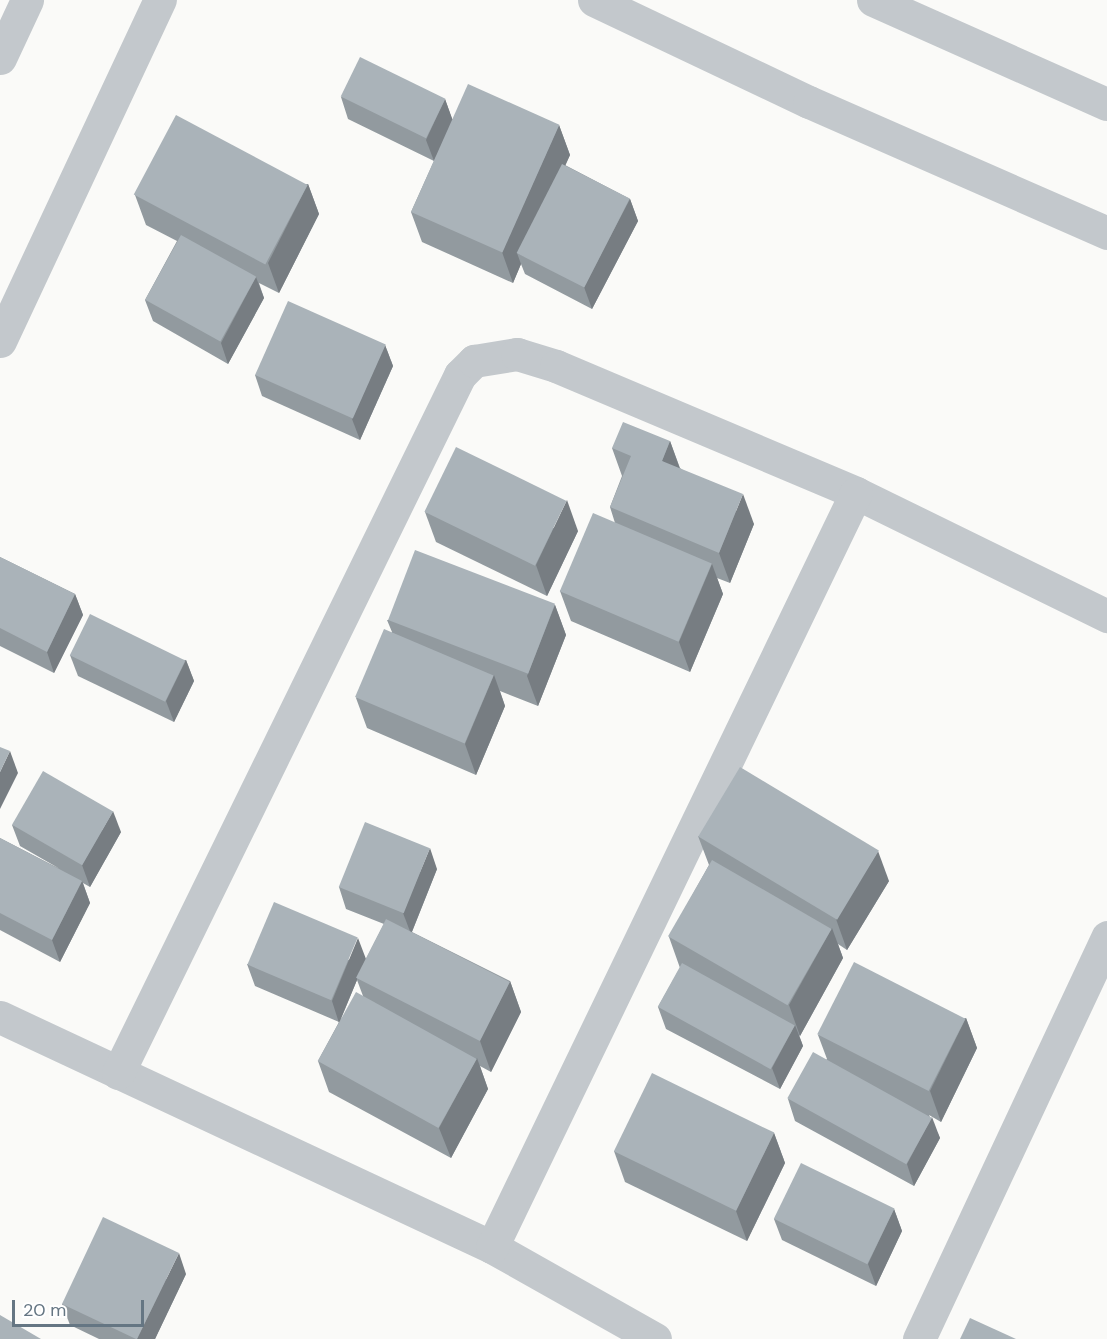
<!DOCTYPE html>
<style>
body{margin:0}
#map{position:relative;width:1107px;height:1339px;overflow:hidden;background:#fafaf8;font-family:"DM Sans",sans-serif}
div>[style]{position:absolute}
[style*='--x']{left:calc(var(--x)*1px);top:calc(var(--y)*1px);width:calc(var(--w)*1px);rotate:calc(var(--a)*1deg)}
.minor>*{height:33px;margin:-16.5px;padding:0 16.5px;transform-origin:16.5px;border-radius:16.5px;background:#c3c8cc}
.wall>*{inset:0;background:#929a9f}
.shaded-wall>*{inset:0;background:#777d82}
.building>*{inset:0;background:#aab3b9;transform-origin:0 0}
span{translate:-50% -50%;white-space:nowrap;text-align:center;line-height:1.15;-webkit-text-stroke:6px #fff;paint-order:stroke}
.scale{position:absolute;left:12px;top:1300px;width:132px;height:27px;box-sizing:border-box;border:3px solid #657683;border-top:0;padding-left:8px;font-size:18px;line-height:21px;white-space:nowrap;color:#657683;-webkit-text-stroke:4px #fff;paint-order:stroke}
</style>
<div id="map">
<div class="minor">
<i style="--x:594;--y:0;--w:238;--a:25.4"></i>
<i style="--x:809;--y:102;--w:326;--a:23.7"></i>
<i style="--x:873;--y:0;--w:256;--a:24"></i>
<i style="--x:0;--y:58;--w:64;--a:-65"></i>
<i style="--x:0;--y:341;--w:377;--a:-64.9"></i>
<i style="--x:0;--y:1017;--w:543;--a:25.06"></i>
<i style="--x:492;--y:1247;--w:187;--a:29.4"></i>
<i style="--x:118;--y:1073;--w:777;--a:-63.9"></i>
<i style="--x:460;--y:375;--w:20;--a:-45"></i>
<i style="--x:474;--y:361;--w:44;--a:-9.2"></i>
<i style="--x:517;--y:354;--w:41;--a:17.1"></i>
<i style="--x:556;--y:366;--w:326;--a:22.9"></i>
<i style="--x:856;--y:493;--w:280;--a:26.1"></i>
<i style="--x:492;--y:1247;--w:837;--a:-64.23"></i>
<i style="--x:919;--y:1339;--w:444;--a:-64.9"></i>
</div>
<div class="wall">
<i style="clip-path:polygon(341px 97px,445px 99px,452px 119px,559px 125px,570px 155px,565px 165px,630px 199px,638px 221px,592px 309px,525px 274px,521px 264px,513px 283px,422px 242px,411px 212px,434px 161px,348px 119px)"></i>
<i style="clip-path:polygon(308px 184px,319px 214px,279px 293px,259px 283px,264px 298px,228px 364px,153px 321px,145px 300px,177px 241px,146px 225px,135px 195px)"></i>
<i style="clip-path:polygon(385px 345px,393px 366px,360px 440px,262px 396px,255px 375px)"></i>
<i style="clip-path:polygon(670px 441px,680px 468px,754px 524px,730px 583px,717px 578px,723px 594px,690px 672px,571px 621px,560px 591px,615px 523px,610px 507px,622px 476px,612px 448px)"></i>
<i style="clip-path:polygon(425px 512px,578px 531px,547px 596px,436px 542px)"></i>
<i style="clip-path:polygon(0 557px,75px 594px,83px 615px,54px 673px,0 646px)"></i>
<i style="clip-path:polygon(555px 605px,566px 635px,538px 706px,500px 691px,505px 706px,476px 775px,367px 728px,356px 698px,392px 632px,387px 620px)"></i>
<i style="clip-path:polygon(70px 655px,186px 660px,194px 681px,174px 722px,78px 676px)"></i>
<i style="clip-path:polygon(12px 825px,121px 832px,90px 887px,83px 883px,90px 903px,60px 962px,0 930px,0 838px,60px 869px,20px 846px)"></i>
<i style="clip-path:polygon(698px 836px,889px 881px,847px 950px,838px 944px,843px 958px,800px 1036px,799px 1035px,803px 1046px,780px 1089px,666px 1029px,658px 1007px,680px 968px,669px 937px,709px 865px)"></i>
<i style="clip-path:polygon(evenodd,437px 869px,412px 932px,510px 981px,521px 1012px,491px 1072px,480px 1066px,488px 1089px,451px 1158px,329px 1092px,318px 1061px,339px 1022px,255px 986px,247px 964px,366px 959px,384px 924px,346px 909px,339px 887px,437px 869px,357px 980px,363px 996px,341px 1019px,357px 980px)"></i>
<i style="clip-path:polygon(966px 1018px,977px 1048px,941px 1122px,929px 1115px,940px 1138px,914px 1186px,795px 1121px,788px 1099px,827px 1059px,818px 1035px)"></i>
<i style="clip-path:polygon(774px 1133px,785px 1163px,747px 1241px,625px 1182px,614px 1151px)"></i>
<i style="clip-path:polygon(894px 1209px,902px 1231px,876px 1286px,782px 1240px,774px 1219px)"></i>
<i style="clip-path:polygon(186px 1274px,155px 1339px,99px 1339px,70px 1325px,62px 1304px)"></i>
</div>
<div class="shaded-wall">
<i style="clip-path:polygon(445px 99px,453px 121px,434px 161px,426px 140px)"></i>
<i style="clip-path:polygon(559px 125px,570px 155px,525px 257px,517px 253px,521px 264px,513px 283px,502px 252px)"></i>
<i style="clip-path:polygon(308px 184px,319px 214px,279px 293px,268px 263px)"></i>
<i style="clip-path:polygon(630px 199px,638px 221px,592px 309px,584px 287px)"></i>
<i style="clip-path:polygon(256px 277px,264px 298px,228px 364px,221px 343px)"></i>
<i style="clip-path:polygon(385px 345px,393px 366px,360px 440px,352px 419px)"></i>
<i style="clip-path:polygon(670px 441px,681px 472px,662px 461px)"></i>
<i style="clip-path:polygon(743px 494px,754px 524px,730px 583px,719px 553px)"></i>
<i style="clip-path:polygon(567px 500px,578px 531px,547px 596px,536px 565px)"></i>
<i style="clip-path:polygon(712px 564px,723px 594px,690px 672px,679px 642px)"></i>
<i style="clip-path:polygon(75px 594px,83px 615px,54px 673px,47px 652px)"></i>
<i style="clip-path:polygon(555px 605px,566px 635px,538px 706px,527px 676px)"></i>
<i style="clip-path:polygon(186px 660px,194px 681px,174px 722px,166px 701px)"></i>
<i style="clip-path:polygon(494px 675px,505px 706px,476px 775px,465px 744px)"></i>
<i style="clip-path:polygon(10px 751px,18px 773px,0 809px,0 772px)"></i>
<i style="clip-path:polygon(113px 811px,121px 832px,90px 887px,82px 865px)"></i>
<i style="clip-path:polygon(430px 848px,437px 869px,411px 934px,403px 913px)"></i>
<i style="clip-path:polygon(878px 851px,889px 881px,847px 950px,836px 919px)"></i>
<i style="clip-path:polygon(82px 881px,90px 903px,60px 962px,52px 940px)"></i>
<i style="clip-path:polygon(832px 928px,843px 958px,800px 1036px,789px 1005px)"></i>
<i style="clip-path:polygon(358px 938px,366px 959px,357px 978px,357px 980px,339px 1023px,332px 1001px)"></i>
<i style="clip-path:polygon(510px 981px,521px 1012px,491px 1072px,480px 1041px)"></i>
<i style="clip-path:polygon(966px 1018px,977px 1048px,941px 1122px,930px 1091px)"></i>
<i style="clip-path:polygon(795px 1025px,803px 1046px,780px 1089px,772px 1068px)"></i>
<i style="clip-path:polygon(477px 1058px,488px 1089px,451px 1158px,439px 1128px)"></i>
<i style="clip-path:polygon(932px 1117px,940px 1138px,914px 1186px,907px 1164px)"></i>
<i style="clip-path:polygon(774px 1133px,785px 1163px,747px 1241px,736px 1211px)"></i>
<i style="clip-path:polygon(894px 1209px,902px 1231px,876px 1286px,868px 1264px)"></i>
<i style="clip-path:polygon(179px 1253px,186px 1274px,155px 1339px,137px 1339px)"></i>
</div>
<div class="building">
<i style="left:360px;top:57px;width:95px;height:44px;rotate:26deg"></i>
<i style="left:468px;top:84px;width:100px;height:140px;rotate:24deg"></i>
<i style="left:176px;top:115px;width:149px;height:90px;rotate:28deg"></i>
<i style="left:562px;top:164px;width:76px;height:100px;rotate:27deg"></i>
<i style="left:181px;top:235px;width:86px;height:74px;rotate:29deg"></i>
<i style="left:288px;top:301px;width:107px;height:81px;rotate:24deg"></i>
<i style="clip-path:polygon(623px 422px,670px 441px,662px 461px,743px 494px,719px 553px,610px 507px,631px 456px,612px 448px)"></i>
<i style="left:456px;top:447px;width:123px;height:72px;rotate:26deg"></i>
<i style="left:593px;top:513px;width:129px;height:85px;rotate:23deg"></i>
<i style="left:415px;top:550px;width:150px;height:75px;rotate:21deg"></i>
<i style="clip-path:polygon(0 557px,75px 594px,47px 652px,0 628px)"></i>
<i style="left:90px;top:614px;width:106px;height:46px;rotate:26deg"></i>
<i style="left:384px;top:629px;width:119px;height:74px;rotate:23deg"></i>
<i style="clip-path:polygon(0 747px,10px 751px,0 772px)"></i>
<i style="left:740px;top:767px;width:162px;height:81px;rotate:31deg"></i>
<i style="left:43px;top:771px;width:81px;height:62px;rotate:30deg"></i>
<i style="left:365px;top:822px;width:70px;height:70px;rotate:22deg"></i>
<i style="clip-path:polygon(0 838px,82px 881px,52px 940px,0 913px)"></i>
<i style="left:712px;top:860px;width:138px;height:88px;rotate:30deg"></i>
<i style="left:274px;top:902px;width:91px;height:68px;rotate:23deg"></i>
<i style="left:386px;top:919px;width:139px;height:66px;rotate:27deg"></i>
<i style="left:854px;top:962px;width:125px;height:81px;rotate:27deg"></i>
<i style="left:682px;top:963px;width:129px;height:50px;rotate:29deg"></i>
<i style="left:356px;top:992px;width:138px;height:79px;rotate:29deg"></i>
<i style="left:813px;top:1052px;width:136px;height:53px;rotate:29deg"></i>
<i style="left:652px;top:1073px;width:136px;height:87px;rotate:26deg"></i>
<i style="left:801px;top:1163px;width:104px;height:62px;rotate:26deg"></i>
<i style="clip-path:polygon(103px 1217px,179px 1253px,137px 1339px,136px 1339px,62px 1304px)"></i>
<i style="clip-path:polygon(0 1315px,41px 1339px,0 1339px)"></i>
<i style="clip-path:polygon(970px 1318px,1016px 1339px,960px 1339px)"></i>
</div>
<div class="scale">20 m</div>
</div>
